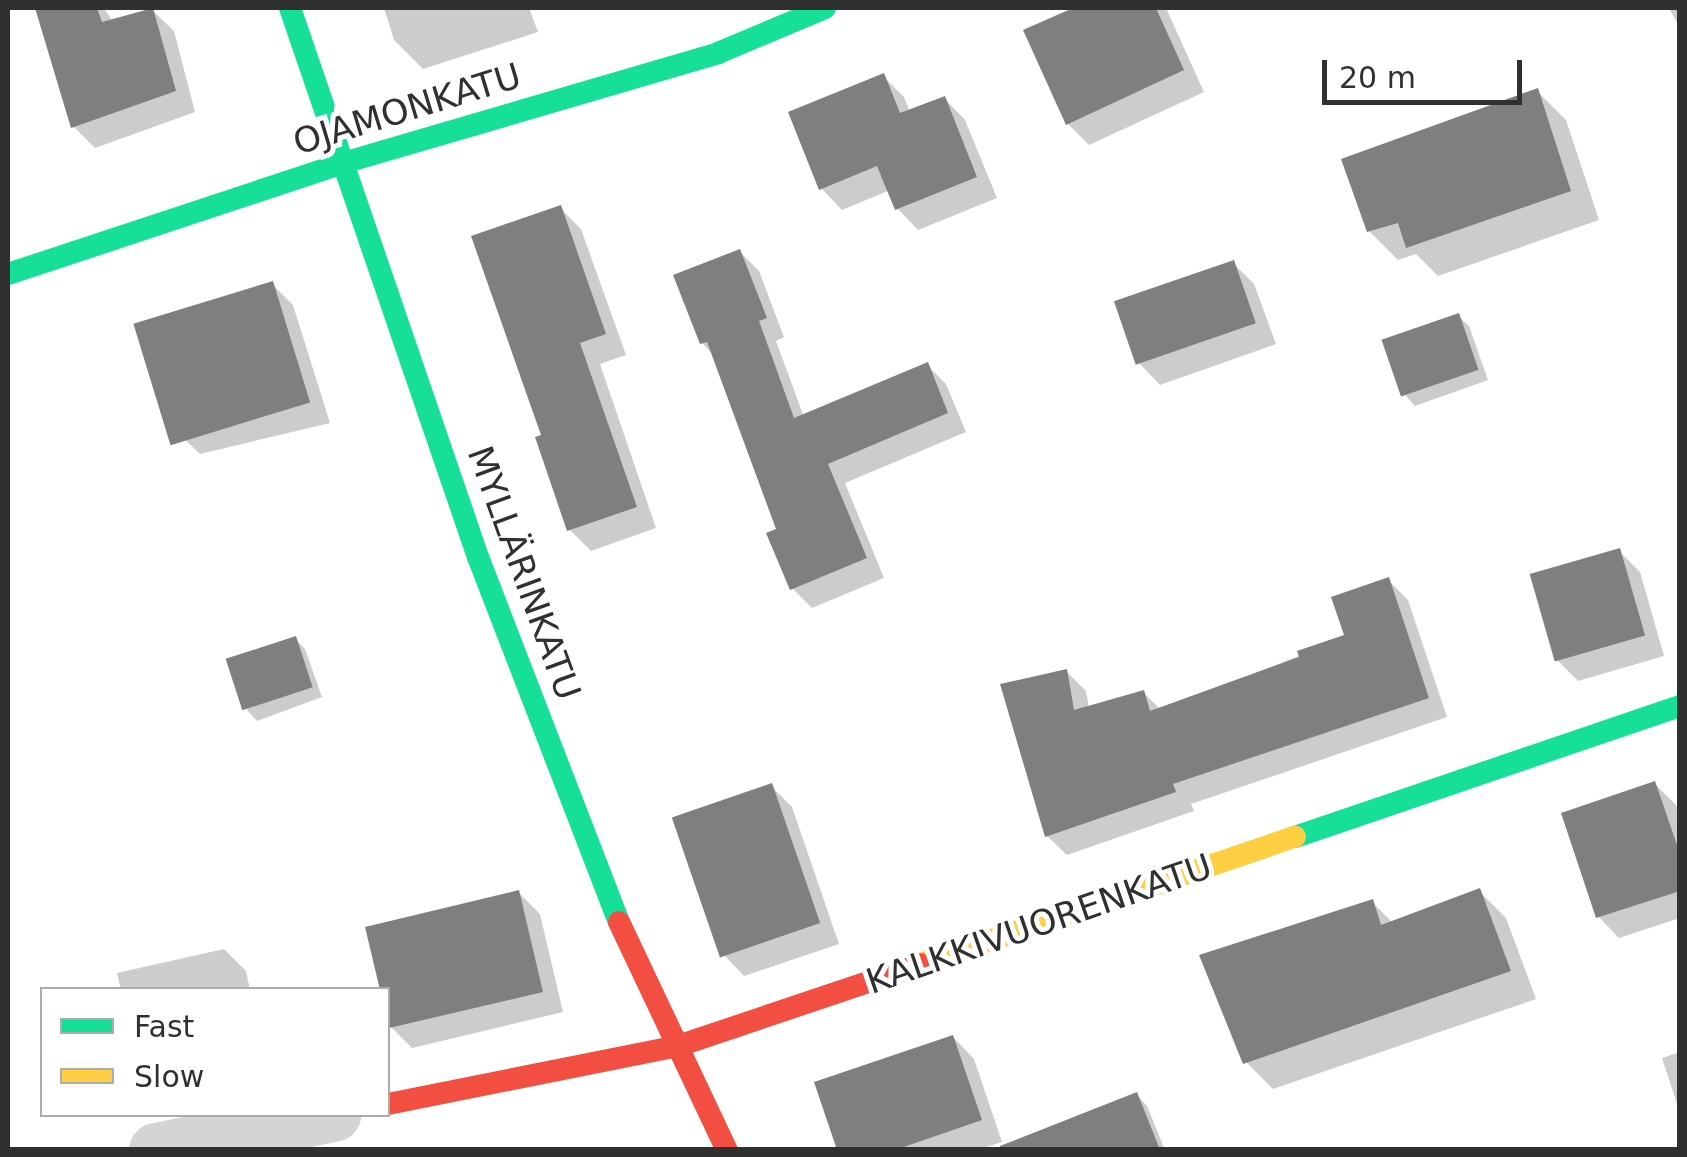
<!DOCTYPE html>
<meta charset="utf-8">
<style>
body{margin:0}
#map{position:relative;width:1687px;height:1157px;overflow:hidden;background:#fff;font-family:"DejaVu Sans",sans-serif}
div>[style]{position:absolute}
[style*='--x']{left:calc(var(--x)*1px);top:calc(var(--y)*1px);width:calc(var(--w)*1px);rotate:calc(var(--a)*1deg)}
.shadow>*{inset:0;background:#0003}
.building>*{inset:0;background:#7f7f7f;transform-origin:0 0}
.street>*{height:55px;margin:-27.5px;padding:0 27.5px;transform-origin:27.5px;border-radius:27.5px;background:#d4d4d4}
.fast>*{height:22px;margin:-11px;padding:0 11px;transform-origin:11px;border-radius:11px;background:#16e098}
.slow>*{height:22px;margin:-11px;padding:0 11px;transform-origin:11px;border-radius:11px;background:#ffcf43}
.jam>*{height:22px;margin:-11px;padding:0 11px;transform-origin:11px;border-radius:11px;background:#f24e42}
span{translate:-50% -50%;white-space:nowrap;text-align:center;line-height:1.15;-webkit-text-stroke:10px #fff;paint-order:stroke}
.street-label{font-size:35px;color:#303030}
.frame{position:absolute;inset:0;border:10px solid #303030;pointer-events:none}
.legend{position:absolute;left:40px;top:987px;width:350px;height:130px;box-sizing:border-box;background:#fff;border:2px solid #acacac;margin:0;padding:12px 18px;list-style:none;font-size:30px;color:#303030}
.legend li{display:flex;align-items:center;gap:20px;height:50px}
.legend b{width:50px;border:2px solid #acacac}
.scale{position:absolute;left:1322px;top:60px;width:200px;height:45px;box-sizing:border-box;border:5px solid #303030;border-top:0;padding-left:12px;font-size:30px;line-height:35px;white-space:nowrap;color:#303030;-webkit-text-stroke:8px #fff;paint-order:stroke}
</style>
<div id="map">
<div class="shadow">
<i style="clip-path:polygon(50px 8px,104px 8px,113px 22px,152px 10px,174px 31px,195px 112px,95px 148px,74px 127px,39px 11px)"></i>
<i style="clip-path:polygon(384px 8px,529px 8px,538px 32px,423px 69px,394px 40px)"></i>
<i style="clip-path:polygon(1079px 8px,1166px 8px,1204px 92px,1089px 145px,1068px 124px,1026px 31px)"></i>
<i style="clip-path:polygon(1669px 8px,1680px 8px,1680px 28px)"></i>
<i style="clip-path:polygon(883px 76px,904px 97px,910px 112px,944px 98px,965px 120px,997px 198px,918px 230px,897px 208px,890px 190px,842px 210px,821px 188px)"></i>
<i style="clip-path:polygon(1537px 91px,1566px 120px,1599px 220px,1438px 276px,1416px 254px,1398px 260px,1369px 231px)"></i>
<i style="clip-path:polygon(560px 208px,581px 229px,626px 355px,600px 364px,656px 528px,591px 551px,570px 530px,544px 437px)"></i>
<i style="clip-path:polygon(740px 252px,759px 271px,784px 337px,776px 341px,804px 417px,927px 365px,946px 384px,966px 432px,845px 483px,884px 578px,812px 608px,793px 589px,770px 534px,779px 530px,715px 356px,702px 343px)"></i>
<i style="clip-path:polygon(1233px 263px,1254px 284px,1276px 344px,1160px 385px,1139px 363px)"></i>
<i style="clip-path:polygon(272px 284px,293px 305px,330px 423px,200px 454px,178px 433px)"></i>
<i style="clip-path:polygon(1458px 316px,1469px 326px,1488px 380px,1415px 406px,1405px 395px)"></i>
<i style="clip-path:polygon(1619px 551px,1640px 572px,1664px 656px,1578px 681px,1557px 660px)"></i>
<i style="clip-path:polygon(1388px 580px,1408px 600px,1447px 717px,1191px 804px,1194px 811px,1067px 855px,1047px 836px,1066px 671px,1086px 691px,1089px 708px,1143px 692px,1161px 710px,1347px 637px)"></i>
<i style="clip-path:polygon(295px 639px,305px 649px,322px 697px,257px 721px,247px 710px)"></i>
<i style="clip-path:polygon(1655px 784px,1676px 805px,1680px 816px,1680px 918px,1619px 938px,1598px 916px)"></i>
<i style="clip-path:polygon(771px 786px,792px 807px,839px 944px,744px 976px,723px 954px)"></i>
<i style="clip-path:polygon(1479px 891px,1506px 918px,1536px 999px,1273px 1089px,1246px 1062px,1372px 902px,1393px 923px)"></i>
<i style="clip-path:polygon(518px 892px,540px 914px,563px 1012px,412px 1048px,391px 1027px,388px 990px)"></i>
<i style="clip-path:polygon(224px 949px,246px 971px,250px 990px,121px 990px,117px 973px)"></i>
<i style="clip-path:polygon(953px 1037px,974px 1059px,1002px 1142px,977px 1150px,840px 1150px)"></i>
<i style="clip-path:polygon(1680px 1052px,1680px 1113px,1662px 1058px)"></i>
<i style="clip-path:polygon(1137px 1095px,1147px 1106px,1165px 1150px,1103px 1150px)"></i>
</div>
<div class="building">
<i style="clip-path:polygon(35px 8px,97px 8px,102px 22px,153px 8px,176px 91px,71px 128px)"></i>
<i style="clip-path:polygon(1073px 8px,1156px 8px,1184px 70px,1066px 125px,1023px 30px)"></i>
<i style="clip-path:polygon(884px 73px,900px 113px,945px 96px,977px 177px,895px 210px,877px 166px,819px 190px,788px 112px)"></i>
<i style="clip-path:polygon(1538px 88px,1571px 191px,1406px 248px,1398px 223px,1367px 232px,1341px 159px)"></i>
<i style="clip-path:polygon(561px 205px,606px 334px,580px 343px,637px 507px,567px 531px,535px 437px,541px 435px,471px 236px)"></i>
<i style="clip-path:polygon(740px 249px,767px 318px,759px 321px,794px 418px,928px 362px,948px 413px,828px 464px,867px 558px,790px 590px,766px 533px,776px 529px,707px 342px,700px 344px,673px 275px)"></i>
<i style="left:1234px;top:260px;width:67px;height:127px;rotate:71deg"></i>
<i style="left:273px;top:281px;width:127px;height:146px;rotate:73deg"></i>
<i style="left:1459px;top:313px;width:60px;height:82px;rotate:71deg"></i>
<i style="left:1620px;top:548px;width:91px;height:94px;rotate:74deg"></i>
<i style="clip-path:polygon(1389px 577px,1429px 698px,1173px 784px,1176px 792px,1045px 837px,1000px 684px,1067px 669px,1074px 710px,1144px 690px,1150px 711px,1299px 657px,1297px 651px,1344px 635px,1331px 597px)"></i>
<i style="left:296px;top:636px;width:54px;height:74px;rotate:72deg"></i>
<i style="clip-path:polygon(1655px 781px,1680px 854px,1680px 891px,1596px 918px,1561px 813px)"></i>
<i style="left:772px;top:783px;width:148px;height:106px;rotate:71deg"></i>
<i style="clip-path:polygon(1480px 888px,1511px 971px,1243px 1064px,1199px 955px,1373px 899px,1381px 925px)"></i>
<i style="clip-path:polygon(519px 890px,543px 992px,389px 1028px,388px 990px,380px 990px,365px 927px)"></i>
<i style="clip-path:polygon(953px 1035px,982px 1120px,895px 1150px,837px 1150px,814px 1082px)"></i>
<i style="clip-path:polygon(1137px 1092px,1160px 1150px,1001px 1150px,1000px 1146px)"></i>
</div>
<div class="street">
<i style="--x:156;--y:1150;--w:181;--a:-11.5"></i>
</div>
<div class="fast">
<i style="--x:290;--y:8;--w:580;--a:71.1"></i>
<i style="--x:478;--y:557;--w:391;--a:68.9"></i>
<i style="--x:8;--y:274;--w:353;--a:-18.3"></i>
<i style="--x:343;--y:163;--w:391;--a:-16.3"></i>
<i style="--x:718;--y:53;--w:116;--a:-22.8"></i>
<i style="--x:1295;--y:837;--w:407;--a:-18.8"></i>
</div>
<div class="slow">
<i style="--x:921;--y:964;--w:395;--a:-18.8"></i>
</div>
<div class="jam">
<i style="--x:619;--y:922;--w:252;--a:64.7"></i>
<i style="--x:388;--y:1104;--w:296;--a:-11.3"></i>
<i style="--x:678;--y:1046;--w:256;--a:-18.6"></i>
</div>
<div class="street-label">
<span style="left:407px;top:109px;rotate:-17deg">OJAMONKATU</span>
<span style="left:524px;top:573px;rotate:70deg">MYLLÄRINKATU</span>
<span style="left:1039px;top:924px;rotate:-19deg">KALKKIVUORENKATU</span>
</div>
<div class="frame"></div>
<ul class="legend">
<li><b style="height:12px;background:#16e098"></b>Fast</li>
<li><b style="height:12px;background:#ffcf43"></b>Slow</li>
</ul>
<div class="scale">20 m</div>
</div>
